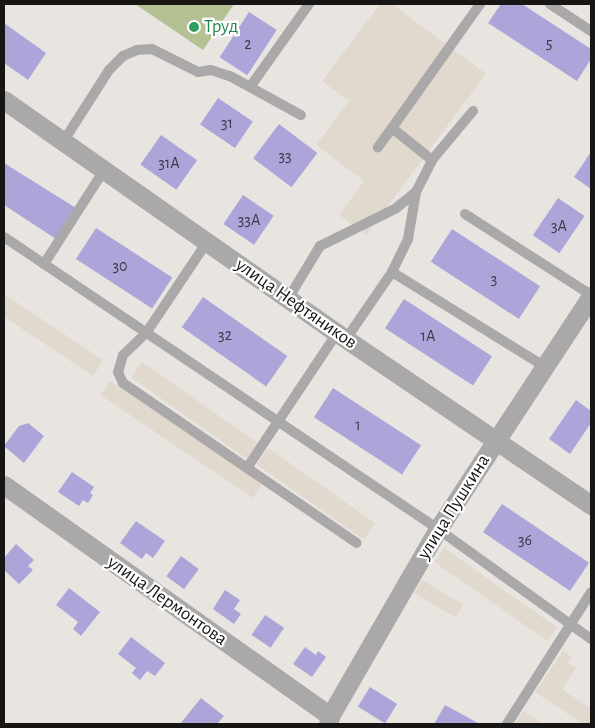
<!DOCTYPE html>
<meta charset="utf-8">
<style>
body{margin:0}
#map{position:relative;width:595px;height:728px;overflow:hidden;background:#e8e5e1;font-family:"Alegreya Sans",sans-serif}
div>[style]{position:absolute}
[style*='--x']{left:calc(var(--x)*1px);top:calc(var(--y)*1px);width:calc(var(--w)*1px);rotate:calc(var(--a)*1deg)}
.built>*{inset:0;background:#e1d8ce;transform-origin:0 0}
.green>*{inset:0;background:#b4c192}
.building>*{inset:0;background:#ada5d9;transform-origin:0 0}
.service>*{height:10px;margin:-5px;padding:0 5px;transform-origin:5px;border-radius:5px;background:#aaa8a8}
.minor>*{height:19px;margin:-9.5px;padding:0 9.5px;transform-origin:9.5px;border-radius:9.5px;background:#aaa8a8}
.dots>*{width:14px;height:14px;translate:-50% -50%;box-sizing:border-box;border:2px solid #fff;border-radius:50%}
span{translate:-50% -50%;white-space:nowrap;text-align:center;line-height:1.15;-webkit-text-stroke:4.5px #fff;paint-order:stroke}
.number-label{font-size:16px;color:#3c3a45}
.number-label span{-webkit-text-stroke-width:0}
.leisure-label{font-size:19px;color:#27864d}
.left{translate:0 -50%;text-align:left}
.street-label{font-size:19px;color:#171614}
.frame{position:absolute;inset:0;border:5px solid #171614;pointer-events:none}
</style>
<div id="map">
<div class="built">
<i style="clip-path:polygon(380px 4px,392px 4px,486px 74px,366px 235px,339px 215px,364px 181px,316px 145px,349px 101px,322px 81px)"></i>
<i style="clip-path:polygon(7px 296px,103px 360px,93px 376px,4px 317px,4px 300px)"></i>
<i style="left:142px;top:362px;width:141px;height:19px;rotate:35deg"></i>
<i style="left:110px;top:381px;width:184px;height:17px;rotate:34deg"></i>
<i style="left:268px;top:448px;width:131px;height:20px;rotate:35deg"></i>
<i style="left:444px;top:548px;width:138px;height:17px;rotate:35deg"></i>
<i style="left:422px;top:580px;width:48px;height:15px;rotate:31deg"></i>
<i style="clip-path:polygon(563px 651px,572px 657px,568px 663px,576px 668px,562px 689px,591px 709px,591px 724px,583px 724px,535px 692px)"></i>
<i style="clip-path:polygon(523px 711px,543px 724px,515px 724px)"></i>
</div>
<div class="green">
<i style="clip-path:polygon(135px 4px,234px 4px,203px 50px)"></i>
</div>
<div class="building">
<i style="clip-path:polygon(501px 4px,522px 4px,591px 49px,591px 59px,577px 81px,488px 23px)"></i>
<i style="left:249px;top:12px;width:33px;height:54px;rotate:33deg"></i>
<i style="clip-path:polygon(4px 23px,46px 53px,28px 80px,4px 63px)"></i>
<i style="left:218px;top:98px;width:42px;height:32px;rotate:34deg"></i>
<i style="left:279px;top:124px;width:48px;height:43px;rotate:37deg"></i>
<i style="left:161px;top:135px;width:44px;height:36px;rotate:35deg"></i>
<i style="clip-path:polygon(591px 152px,591px 189px,574px 177px)"></i>
<i style="clip-path:polygon(4px 163px,76px 208px,56px 239px,4px 205px)"></i>
<i style="left:243px;top:195px;width:37px;height:35px;rotate:34deg"></i>
<i style="left:558px;top:198px;width:32px;height:45px;rotate:34deg"></i>
<i style="left:96px;top:228px;width:91px;height:37px;rotate:33deg"></i>
<i style="left:452px;top:229px;width:105px;height:39px;rotate:33deg"></i>
<i style="left:203px;top:297px;width:103px;height:37px;rotate:35deg"></i>
<i style="left:404px;top:299px;width:105px;height:35px;rotate:33deg"></i>
<i style="left:333px;top:388px;width:105px;height:35px;rotate:33deg"></i>
<i style="clip-path:polygon(576px 400px,591px 411px,591px 423px,570px 454px,549px 439px)"></i>
<i style="clip-path:polygon(28px 423px,44px 436px,24px 463px,4px 446px,19px 426px)"></i>
<i style="clip-path:polygon(72px 472px,94px 487px,90px 493px,93px 495px,88px 503px,83px 500px,79px 506px,58px 492px)"></i>
<i style="left:502px;top:504px;width:105px;height:34px;rotate:34deg"></i>
<i style="clip-path:polygon(136px 521px,165px 541px,153px 558px,146px 553px,142px 559px,120px 543px)"></i>
<i style="clip-path:polygon(16px 544px,34px 560px,28px 566px,33px 570px,19px 584px,4px 570px,4px 558px)"></i>
<i style="left:181px;top:556px;width:22px;height:25px;rotate:36deg"></i>
<i style="clip-path:polygon(69px 588px,100px 612px,81px 636px,73px 629px,78px 622px,56px 605px)"></i>
<i style="clip-path:polygon(225px 590px,240px 600px,234px 609px,241px 614px,234px 624px,213px 609px)"></i>
<i style="left:265px;top:615px;width:23px;height:24px;rotate:34deg"></i>
<i style="clip-path:polygon(131px 637px,165px 663px,155px 676px,147px 671px,140px 680px,132px 673px,136px 668px,118px 654px)"></i>
<i style="clip-path:polygon(305px 647px,316px 655px,318px 651px,326px 657px,312px 677px,293px 664px)"></i>
<i style="left:370px;top:687px;width:32px;height:23px;rotate:32deg"></i>
<i style="clip-path:polygon(201px 698px,224px 716px,217px 724px,180px 724px)"></i>
<i style="clip-path:polygon(445px 705px,478px 723px,477px 724px,434px 724px)"></i>
</div>
<div class="service">
<i style="--x:550;--y:4;--w:49;--a:33.4"></i>
<i style="--x:250;--y:87;--w:102;--a:-54.6"></i>
<i style="--x:392;--y:128;--w:152;--a:-54.6"></i>
<i style="--x:63;--y:142;--w:85;--a:-57.4"></i>
<i style="--x:109;--y:70;--w:20;--a:-45"></i>
<i style="--x:123;--y:56;--w:15;--a:-23"></i>
<i style="--x:137;--y:50;--w:15;--a:-4"></i>
<i style="--x:152;--y:49;--w:51;--a:26.6"></i>
<i style="--x:198;--y:72;--w:13;--a:-9"></i>
<i style="--x:211;--y:70;--w:20;--a:18"></i>
<i style="--x:230;--y:76;--w:81;--a:28.8"></i>
<i style="--x:432;--y:160;--w:64;--a:-50.1"></i>
<i style="--x:465;--y:214;--w:150;--a:32.7"></i>
<i style="--x:4;--y:237;--w:523;--a:33.93"></i>
<i style="--x:438;--y:529;--w:188;--a:35.7"></i>
<i style="--x:207;--y:242;--w:110;--a:123.8"></i>
<i style="--x:146;--y:333;--w:32;--a:136"></i>
<i style="--x:123;--y:355;--w:18;--a:106"></i>
<i style="--x:118;--y:372;--w:12;--a:66"></i>
<i style="--x:123;--y:383;--w:283;--a:34.4"></i>
<i style="--x:44;--y:264;--w:112;--a:-57.4"></i>
<i style="--x:392;--y:272;--w:37;--a:-64"></i>
<i style="--x:408;--y:239;--w:48;--a:-80.3"></i>
<i style="--x:288;--y:299;--w:62;--a:-58.9"></i>
<i style="--x:320;--y:246;--w:84;--a:-26.3"></i>
<i style="--x:395;--y:209;--w:27;--a:-39"></i>
<i style="--x:416;--y:192;--w:36;--a:-63"></i>
<i style="--x:432;--y:160;--w:51;--a:-141.3"></i>
<i style="--x:392;--y:128;--w:24;--a:126"></i>
<i style="--x:346;--y:339;--w:81;--a:-55.5"></i>
<i style="--x:392;--y:272;--w:180;--a:31.8"></i>
<i style="--x:247;--y:468;--w:162;--a:-56.3"></i>
<i style="--x:507;--y:724;--w:156;--a:-57.5"></i>
</div>
<div class="minor">
<i style="--x:4;--y:100;--w:406;--a:35"></i>
<i style="--x:337;--y:333;--w:307;--a:34.1"></i>
<i style="--x:4;--y:485;--w:400;--a:35.3"></i>
<i style="--x:328;--y:724;--w:8;--a:-76"></i>
<i style="--x:330;--y:716;--w:216;--a:-60"></i>
<i style="--x:438;--y:529;--w:279;--a:-56.7"></i>
</div>
<div class="dots">
<i style="left:194px;top:27px;background:#2e9e5b"></i>
</div>
<div class="number-label">
<span style="left:549px;top:43px">5</span>
<span style="left:248px;top:44px">2</span>
<span style="left:227px;top:123px">31</span>
<span style="left:285px;top:156px">33</span>
<span style="left:169px;top:163px">31А</span>
<span style="left:249px;top:220px">33А</span>
<span style="left:559px;top:226px">3А</span>
<span style="left:120px;top:266px">30</span>
<span style="left:494px;top:279px">3</span>
<span style="left:225px;top:335px">32</span>
<span style="left:428px;top:336px">1А</span>
<span style="left:358px;top:425px">1</span>
<span style="left:525px;top:540px">36</span>
</div>
<div class="leisure-label">
<span class="left" style="left:204px;top:27px">Труд</span>
</div>
<div class="street-label">
<span style="left:296px;top:304px;rotate:35deg">улица Нефтяников</span>
<span style="left:454px;top:507px;rotate:-58deg">улица Пушкина</span>
<span style="left:167px;top:601px;rotate:35deg">улица Лермонтова</span>
</div>
<div class="frame"></div>
</div>
